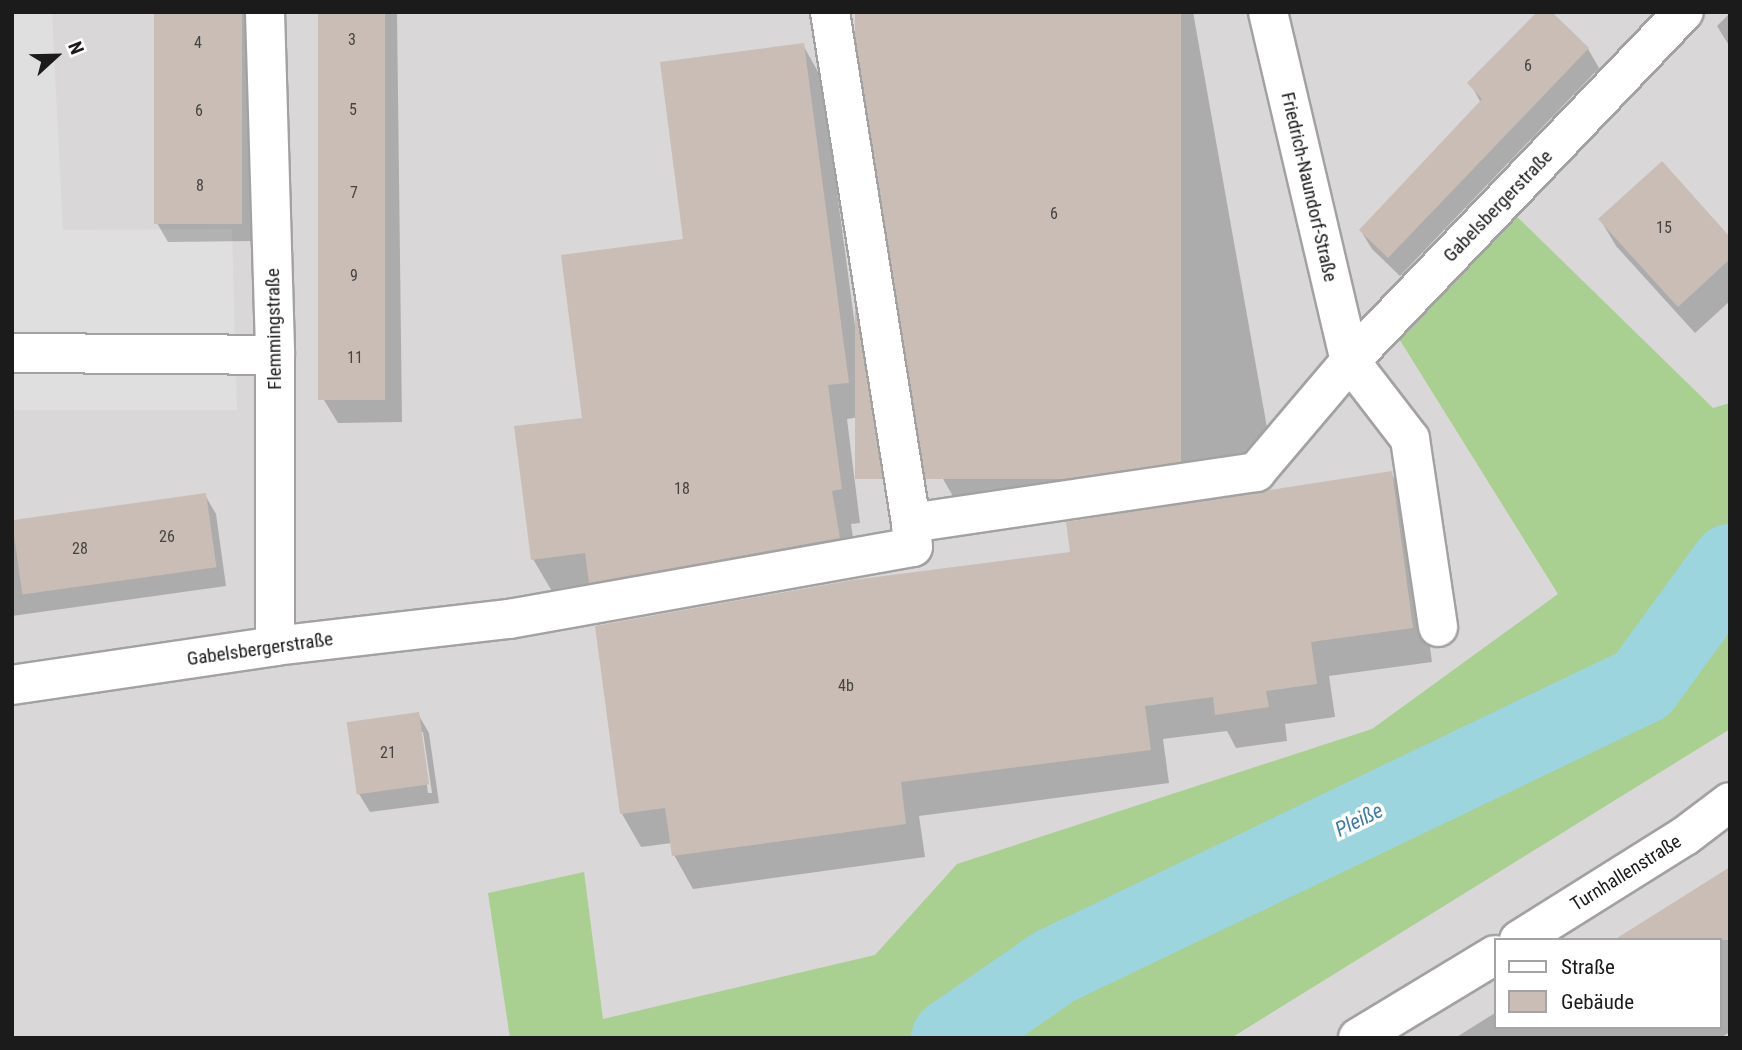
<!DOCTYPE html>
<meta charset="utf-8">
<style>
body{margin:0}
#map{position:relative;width:1742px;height:1050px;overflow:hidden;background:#ede7df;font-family:"Roboto Condensed",sans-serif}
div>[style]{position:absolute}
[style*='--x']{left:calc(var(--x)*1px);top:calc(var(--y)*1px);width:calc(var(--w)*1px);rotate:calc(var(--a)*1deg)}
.residential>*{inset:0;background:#d9d7d8}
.forest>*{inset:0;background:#a9cf91}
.parking>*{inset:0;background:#dfdfdf}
.shadow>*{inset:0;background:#0003}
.river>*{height:79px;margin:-39.5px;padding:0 39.5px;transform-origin:39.5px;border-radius:39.5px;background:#9cd5de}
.building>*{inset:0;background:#c9bdb5;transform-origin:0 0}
.roads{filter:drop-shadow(2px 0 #a2a2a2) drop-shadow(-2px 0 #a2a2a2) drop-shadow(0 2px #a2a2a2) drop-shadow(0 -2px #a2a2a2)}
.minor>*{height:38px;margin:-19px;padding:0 19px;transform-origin:19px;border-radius:19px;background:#fff}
span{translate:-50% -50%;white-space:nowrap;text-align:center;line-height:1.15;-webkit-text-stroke:7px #fff;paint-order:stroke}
.number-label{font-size:16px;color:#464442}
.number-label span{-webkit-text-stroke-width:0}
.street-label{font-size:19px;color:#1b1b1b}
.water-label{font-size:21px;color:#417ca6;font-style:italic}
.frame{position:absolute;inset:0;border:14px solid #1b1b1b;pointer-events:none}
.legend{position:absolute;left:1494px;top:938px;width:228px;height:91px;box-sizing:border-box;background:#fff;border:2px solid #a4a4a4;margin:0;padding:9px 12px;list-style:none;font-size:21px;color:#1b1b1b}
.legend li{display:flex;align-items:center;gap:14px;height:35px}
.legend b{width:35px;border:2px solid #a4a4a4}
.north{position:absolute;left:21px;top:21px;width:70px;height:70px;-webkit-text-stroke:5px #fff;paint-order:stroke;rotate:68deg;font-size:19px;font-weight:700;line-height:28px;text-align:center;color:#1b1b1b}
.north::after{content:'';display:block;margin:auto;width:24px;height:32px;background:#1b1b1b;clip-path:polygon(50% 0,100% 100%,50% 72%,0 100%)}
</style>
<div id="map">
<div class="residential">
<i style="clip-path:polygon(evenodd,12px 12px,1730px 12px,1730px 1038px,12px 1038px,12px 12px,1495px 940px,1719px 940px,1719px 1027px,1495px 1027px,1495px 940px)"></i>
</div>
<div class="forest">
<i style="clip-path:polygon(1502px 202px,1713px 408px,1730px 403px,1730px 729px,1231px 1038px,510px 1038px,488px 893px,584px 872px,603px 1019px,875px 955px,957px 864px,1372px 729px,1558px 594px,1388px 321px)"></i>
</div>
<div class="parking">
<i style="clip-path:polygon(12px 12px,52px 12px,63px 230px,232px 229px,237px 410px,12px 410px)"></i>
</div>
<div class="shadow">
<i style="clip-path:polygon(155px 12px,250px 12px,254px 241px,168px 242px,157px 223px)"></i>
<i style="clip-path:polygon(318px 12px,397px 12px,402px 422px,338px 423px,324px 400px)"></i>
<i style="clip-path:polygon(857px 12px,1193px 12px,1271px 450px,958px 505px,939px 472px)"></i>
<i style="clip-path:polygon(1730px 13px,1730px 47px,1717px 26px)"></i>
<i style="clip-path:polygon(803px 45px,822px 79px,867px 416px,847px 419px,860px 523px,851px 524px,858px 572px,553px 593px,533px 559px,584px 419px,685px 240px)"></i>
<i style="clip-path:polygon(1588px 49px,1599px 68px,1400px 276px,1372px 249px,1361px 231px,1481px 103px,1470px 83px)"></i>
<i style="clip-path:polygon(1600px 219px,1730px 239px,1730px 301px,1695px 333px,1616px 246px)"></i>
<i style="clip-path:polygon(1391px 473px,1411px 507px,1432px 662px,1329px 676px,1335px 717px,1285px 724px,1287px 741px,1236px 748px,1227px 731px,1163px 739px,1169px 783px,919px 816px,925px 857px,693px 889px,674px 855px,672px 843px,641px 847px,622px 814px,1072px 554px)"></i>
<i style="clip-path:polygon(205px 495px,216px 514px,226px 586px,12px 616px,12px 522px)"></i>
<i style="clip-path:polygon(evenodd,418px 714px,429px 733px,439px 803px,370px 812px,359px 794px,418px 714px,420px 732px,423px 732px,432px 793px,428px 793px,420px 732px)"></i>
<i style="clip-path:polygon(1730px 869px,1730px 1032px,1720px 1038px,1455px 1038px,1495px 1013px,1495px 1027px,1719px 1027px,1719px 940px)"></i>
</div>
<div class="river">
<i style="--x:950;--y:1038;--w:126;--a:-34.7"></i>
<i style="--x:1054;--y:966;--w:652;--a:-25.62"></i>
<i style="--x:1642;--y:684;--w:150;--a:-54"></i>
</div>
<div class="building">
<i style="left:154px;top:12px;width:88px;height:212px"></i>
<i style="left:318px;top:12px;width:67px;height:388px"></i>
<i style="left:855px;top:12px;width:326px;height:467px"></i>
<i style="clip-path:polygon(1537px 12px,1552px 12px,1589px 48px,1388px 258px,1359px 230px,1482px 99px,1467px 83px)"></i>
<i style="clip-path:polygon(804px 43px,849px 383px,828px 385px,842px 489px,832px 491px,840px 538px,589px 583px,585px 553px,531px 560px,514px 426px,582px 418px,561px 255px,683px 239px,660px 62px)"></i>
<i style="clip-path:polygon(1662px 161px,1730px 237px,1730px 259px,1678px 307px,1598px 219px)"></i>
<i style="clip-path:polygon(1392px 471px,1413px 628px,1311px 642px,1317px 684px,1266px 691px,1269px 707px,1215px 715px,1213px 697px,1145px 706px,1151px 750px,901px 782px,906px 824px,672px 856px,665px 808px,620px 814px,595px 626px,853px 580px,1070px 552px,1066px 522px)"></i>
<i style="left:206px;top:493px;width:75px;height:196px;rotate:82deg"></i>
<i style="left:419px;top:712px;width:73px;height:73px;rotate:82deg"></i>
<i style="clip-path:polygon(1730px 867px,1730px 940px,1614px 940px)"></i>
</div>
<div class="roads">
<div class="minor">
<i style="--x:265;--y:12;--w:343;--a:88.3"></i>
<i style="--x:275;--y:355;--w:291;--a:90"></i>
<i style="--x:830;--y:12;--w:517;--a:80.99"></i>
<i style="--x:1268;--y:12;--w:359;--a:76.8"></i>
<i style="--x:1350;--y:361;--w:98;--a:52.4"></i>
<i style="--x:1410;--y:439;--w:190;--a:81.5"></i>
<i style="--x:12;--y:353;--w:263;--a:0.4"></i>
<i style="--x:12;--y:685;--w:266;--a:-8.4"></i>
<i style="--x:275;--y:646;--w:236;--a:-6.6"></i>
<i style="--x:509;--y:619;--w:410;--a:-10.1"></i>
<i style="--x:913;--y:547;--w:24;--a:-95"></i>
<i style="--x:911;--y:523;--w:349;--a:-8.4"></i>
<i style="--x:1256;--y:472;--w:145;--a:-49.7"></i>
<i style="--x:1350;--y:361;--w:483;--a:-46.3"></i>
<i style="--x:1519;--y:940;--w:196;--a:-32.1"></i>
<i style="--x:1685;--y:836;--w:56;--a:-37.1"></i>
<i style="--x:1358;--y:1038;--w:160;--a:-31.2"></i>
</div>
</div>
<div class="number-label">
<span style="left:352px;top:40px">3</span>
<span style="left:198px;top:43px">4</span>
<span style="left:1528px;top:66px">6</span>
<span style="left:353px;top:110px">5</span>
<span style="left:199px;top:111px">6</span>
<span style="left:200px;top:186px">8</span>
<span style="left:354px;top:193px">7</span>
<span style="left:1054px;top:214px">6</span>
<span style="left:1664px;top:228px">15</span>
<span style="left:354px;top:276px">9</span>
<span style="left:355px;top:358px">11</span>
<span style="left:682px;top:489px">18</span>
<span style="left:167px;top:537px">26</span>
<span style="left:80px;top:549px">28</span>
<span style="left:846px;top:686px">4b</span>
<span style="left:388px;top:753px">21</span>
</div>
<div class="street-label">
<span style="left:1309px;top:187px;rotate:77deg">Friedrich-Naundorf-Straße</span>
<span style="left:1498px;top:206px;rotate:-46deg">Gabelsbergerstraße</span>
<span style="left:274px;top:329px;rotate:-91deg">Flemmingstraße</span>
<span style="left:260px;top:649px;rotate:-8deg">Gabelsbergerstraße</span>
<span style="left:1626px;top:873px;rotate:-32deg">Turnhallenstraße</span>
</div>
<div class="water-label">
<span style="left:1359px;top:820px;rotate:-26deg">Pleiße</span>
</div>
<div class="frame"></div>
<ul class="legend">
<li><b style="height:9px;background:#fff"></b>Straße</li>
<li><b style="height:19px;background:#c9bdb5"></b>Gebäude</li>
</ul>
<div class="north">N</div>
</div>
